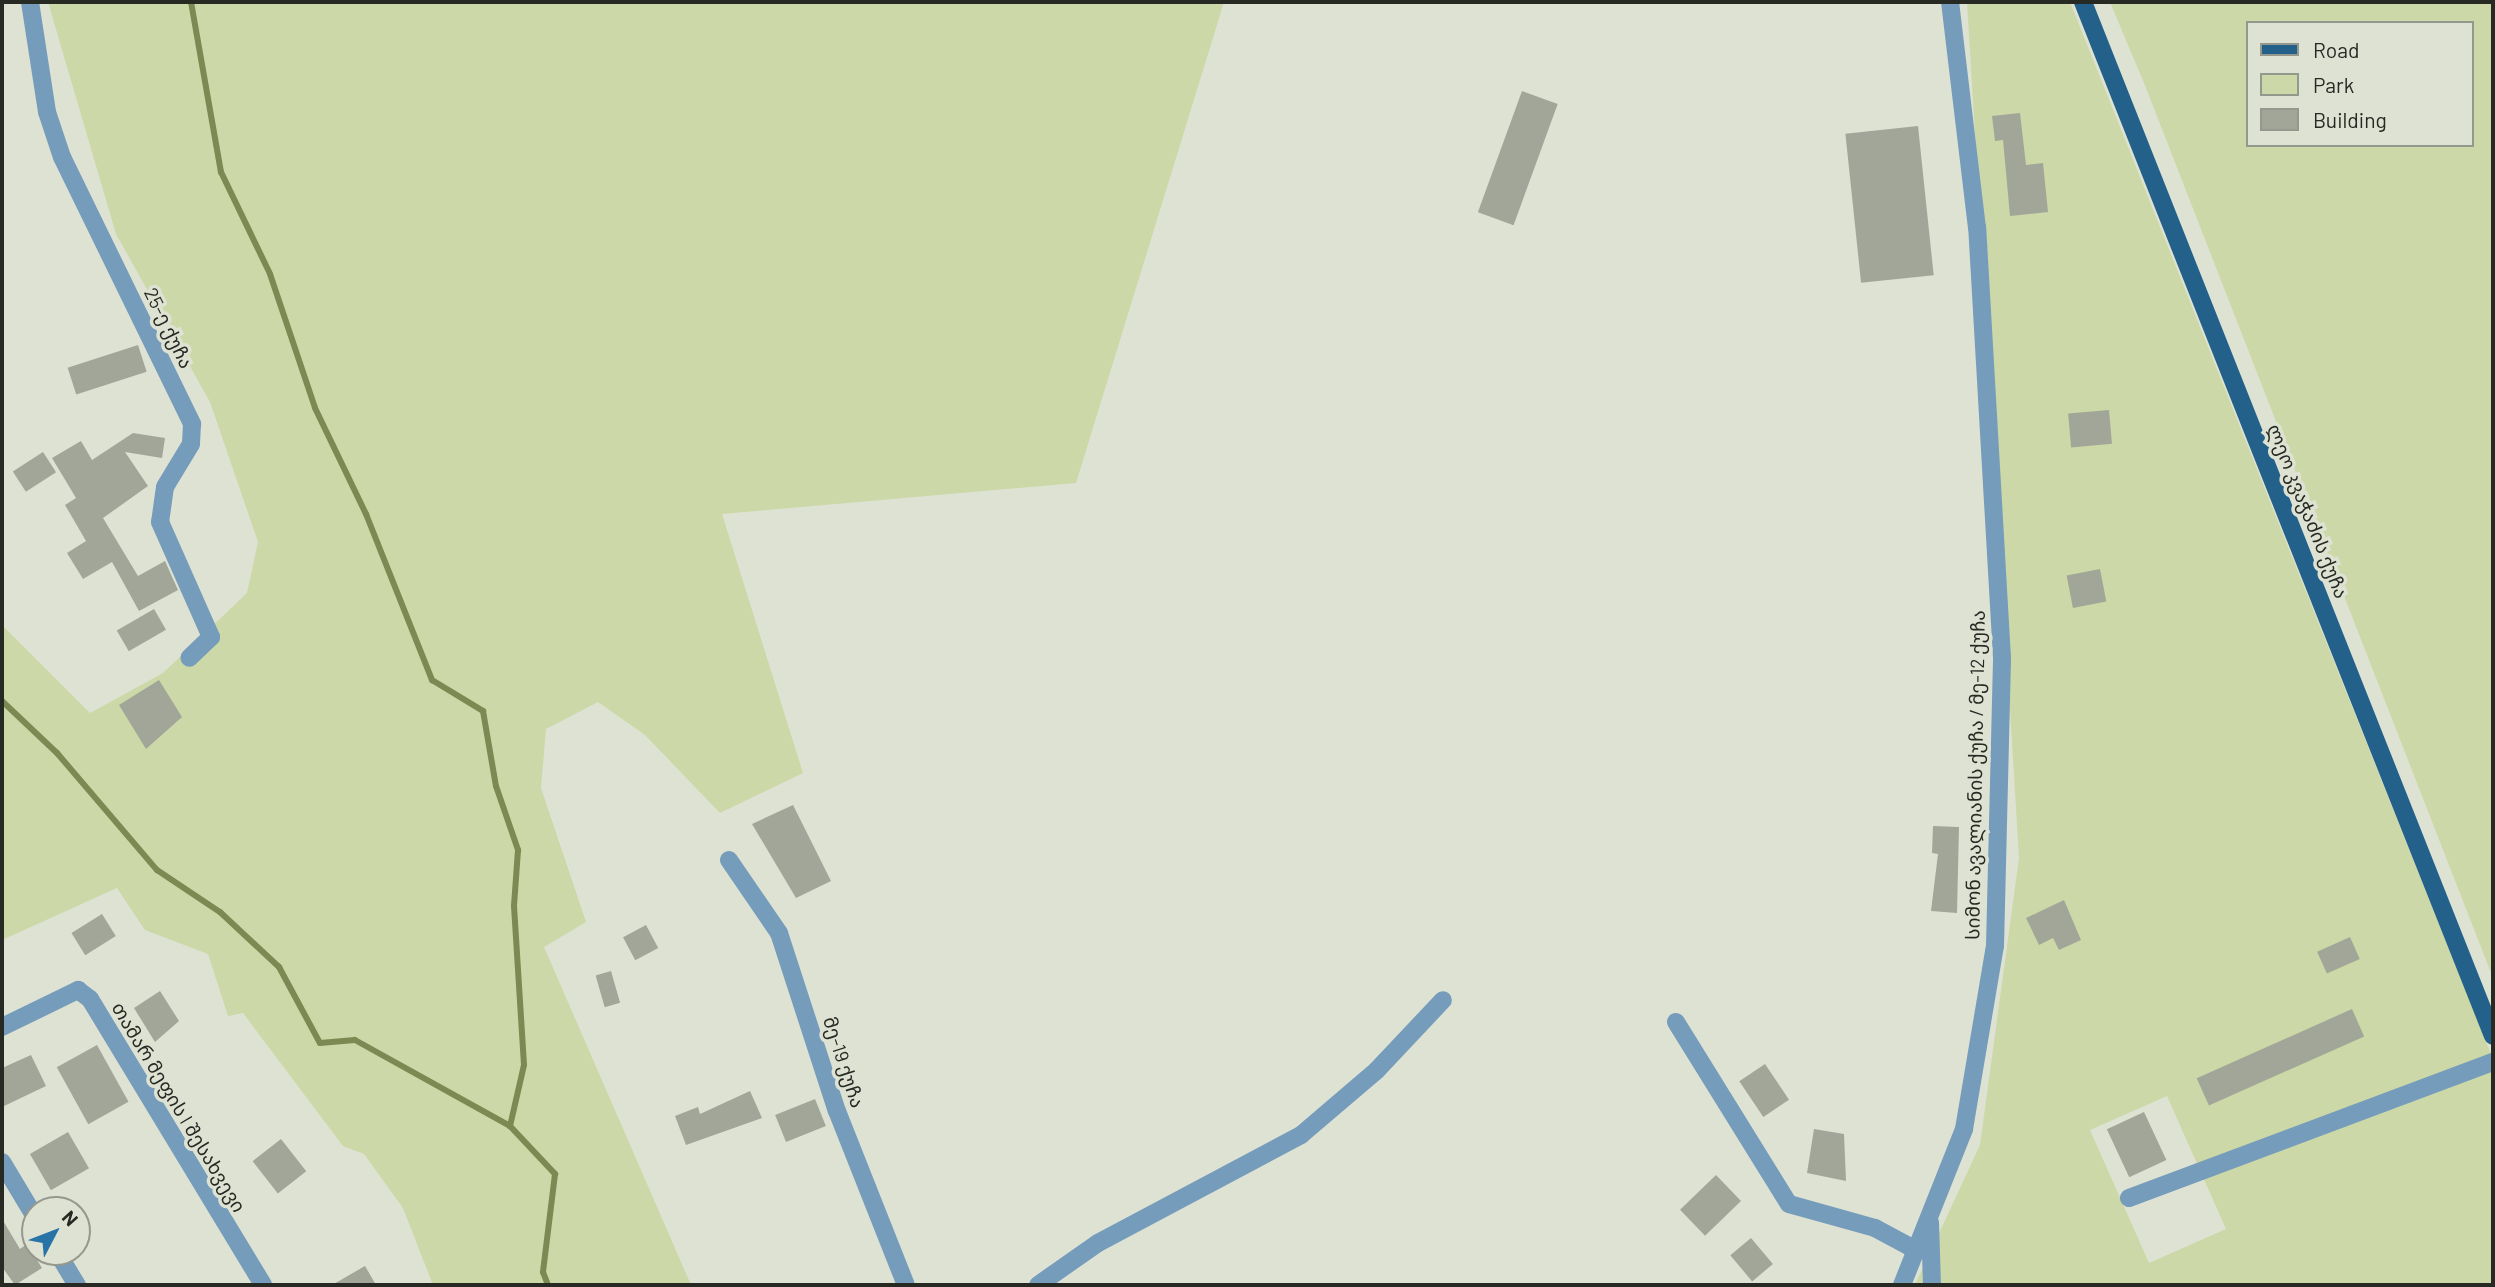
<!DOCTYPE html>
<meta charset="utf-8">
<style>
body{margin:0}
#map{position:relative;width:2495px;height:1287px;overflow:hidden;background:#dee2d3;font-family:Barlow,"Noto Sans Georgian",sans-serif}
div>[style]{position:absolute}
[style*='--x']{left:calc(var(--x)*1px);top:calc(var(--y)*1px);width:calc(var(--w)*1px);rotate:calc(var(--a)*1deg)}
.green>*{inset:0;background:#ccd8a7}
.stream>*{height:6px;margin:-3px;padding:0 3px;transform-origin:3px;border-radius:3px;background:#7d8953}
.building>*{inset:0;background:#a2a698;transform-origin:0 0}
.minor>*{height:18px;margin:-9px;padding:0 9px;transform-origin:9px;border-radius:9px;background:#769cbb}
.major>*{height:18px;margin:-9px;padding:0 9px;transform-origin:9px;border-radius:9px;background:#23618b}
span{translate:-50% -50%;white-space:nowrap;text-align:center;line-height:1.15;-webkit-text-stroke:7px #dee2d3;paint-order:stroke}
.street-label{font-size:19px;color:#272923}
.frame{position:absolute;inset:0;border:4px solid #272923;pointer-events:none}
.legend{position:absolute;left:2246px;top:21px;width:228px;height:126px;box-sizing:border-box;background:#dee2d3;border:2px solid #95988d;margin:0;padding:9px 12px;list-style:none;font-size:21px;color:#272923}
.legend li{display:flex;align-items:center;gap:14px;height:35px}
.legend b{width:35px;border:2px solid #95988d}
.north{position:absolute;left:21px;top:1196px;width:70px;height:70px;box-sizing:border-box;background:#dee2d3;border:2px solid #95988d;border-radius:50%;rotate:48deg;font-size:19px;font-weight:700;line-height:28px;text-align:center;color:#272923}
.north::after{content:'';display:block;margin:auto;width:24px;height:32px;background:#2974a7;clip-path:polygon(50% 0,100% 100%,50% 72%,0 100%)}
</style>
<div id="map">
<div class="green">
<i style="clip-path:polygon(48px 2px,1224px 2px,1076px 483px,722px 514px,803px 773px,720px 813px,645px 735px,598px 702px,546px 729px,541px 788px,586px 922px,544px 947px,691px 1285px,433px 1285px,403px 1208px,364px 1154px,343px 1146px,243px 1013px,228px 1016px,208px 954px,145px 930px,117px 888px,2px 940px,2px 625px,90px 713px,163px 673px,247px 593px,258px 542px,210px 402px,116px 234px)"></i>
<i style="clip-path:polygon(evenodd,1967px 2px,2070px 2px,2493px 1059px,2493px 1285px,1915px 1285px,1980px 1145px,2019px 858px,1967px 2px,2167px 1096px,2226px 1229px,2149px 1263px,2090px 1130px,2167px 1096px)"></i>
<i style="clip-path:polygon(evenodd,2110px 2px,2493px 2px,2493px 978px,2146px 88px,2110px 2px,2248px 23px,2472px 23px,2472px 145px,2248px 145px,2248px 23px)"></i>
</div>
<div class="stream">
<i style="--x:191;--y:2;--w:173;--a:80"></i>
<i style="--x:221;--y:172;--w:113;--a:64.3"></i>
<i style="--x:270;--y:274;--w:141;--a:71.4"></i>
<i style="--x:315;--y:408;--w:118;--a:64.3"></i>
<i style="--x:366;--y:514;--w:179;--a:68.3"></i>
<i style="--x:432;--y:680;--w:60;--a:31.3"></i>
<i style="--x:483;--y:711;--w:76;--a:80.2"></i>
<i style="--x:496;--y:786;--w:68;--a:71"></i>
<i style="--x:518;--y:850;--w:56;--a:94.1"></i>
<i style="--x:514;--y:906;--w:159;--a:86.4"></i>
<i style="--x:524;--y:1065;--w:63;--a:102.9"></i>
<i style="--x:2;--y:701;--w:76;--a:43.4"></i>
<i style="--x:57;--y:753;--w:154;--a:49.5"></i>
<i style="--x:157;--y:870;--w:76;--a:33.7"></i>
<i style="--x:220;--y:912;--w:81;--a:43"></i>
<i style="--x:279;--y:967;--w:86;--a:61.7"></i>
<i style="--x:320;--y:1043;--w:35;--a:-5"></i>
<i style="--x:355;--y:1040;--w:177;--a:29"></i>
<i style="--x:510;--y:1126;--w:66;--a:46.8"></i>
<i style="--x:555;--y:1174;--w:99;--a:97"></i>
<i style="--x:543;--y:1272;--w:14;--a:69"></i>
</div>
<div class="building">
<i style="left:1522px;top:91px;width:38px;height:129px;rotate:20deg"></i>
<i style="clip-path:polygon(2020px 113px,2026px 165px,2043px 163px,2048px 212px,2010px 216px,2003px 140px,1995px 141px,1992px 116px)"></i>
<i style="left:1918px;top:126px;width:150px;height:73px;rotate:84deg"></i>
<i style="left:138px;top:345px;width:28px;height:74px;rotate:72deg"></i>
<i style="left:2109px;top:410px;width:34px;height:41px;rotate:85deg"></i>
<i style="clip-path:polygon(133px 433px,165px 438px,162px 458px,125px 452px,148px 486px,103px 518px,138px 576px,165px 561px,178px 590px,139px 611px,112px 562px,83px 579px,67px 553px,86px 541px,65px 505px,76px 498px,52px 458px,81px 441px,92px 460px)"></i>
<i style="left:43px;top:452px;width:24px;height:36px;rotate:57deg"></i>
<i style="left:2100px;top:569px;width:33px;height:34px;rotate:79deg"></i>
<i style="left:154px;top:609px;width:24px;height:43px;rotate:60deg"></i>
<i style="clip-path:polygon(159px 680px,182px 717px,146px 749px,119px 705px)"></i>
<i style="clip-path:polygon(793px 805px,831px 881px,796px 898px,752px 824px)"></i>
<i style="clip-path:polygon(1933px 826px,1959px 827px,1957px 913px,1931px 911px,1938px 854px,1932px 853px)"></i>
<i style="clip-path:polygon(2064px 900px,2081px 940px,2059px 950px,2053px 938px,2039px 945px,2026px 918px)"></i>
<i style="left:102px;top:914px;width:26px;height:36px;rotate:58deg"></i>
<i style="left:646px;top:925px;width:26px;height:26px;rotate:62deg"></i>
<i style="left:2350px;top:937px;width:24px;height:36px;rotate:66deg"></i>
<i style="left:611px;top:971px;width:33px;height:16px;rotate:74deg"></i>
<i style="clip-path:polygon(160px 991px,179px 1021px,155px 1042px,134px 1008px)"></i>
<i style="left:2352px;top:1009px;width:30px;height:170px;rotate:66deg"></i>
<i style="left:97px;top:1045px;width:65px;height:46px;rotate:61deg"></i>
<i style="clip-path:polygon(31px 1055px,46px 1086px,2px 1107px,2px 1068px)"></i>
<i style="left:1765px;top:1064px;width:43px;height:31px;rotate:56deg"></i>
<i style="clip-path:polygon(750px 1091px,762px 1118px,686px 1145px,675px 1116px,698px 1107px,700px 1114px)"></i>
<i style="left:815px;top:1099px;width:29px;height:43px;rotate:68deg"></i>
<i style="left:2144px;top:1112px;width:53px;height:41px;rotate:65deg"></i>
<i style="clip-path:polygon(1814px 1129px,1844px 1134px,1846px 1181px,1807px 1173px)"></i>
<i style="left:68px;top:1132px;width:42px;height:44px;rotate:60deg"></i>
<i style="left:281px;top:1139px;width:41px;height:36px;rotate:52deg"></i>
<i style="left:1716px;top:1175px;width:36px;height:50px;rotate:46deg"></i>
<i style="clip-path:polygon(2px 1219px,20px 1249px,27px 1244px,42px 1268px,15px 1285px,2px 1267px)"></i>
<i style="left:1751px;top:1238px;width:34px;height:27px;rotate:50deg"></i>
<i style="clip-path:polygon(365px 1266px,376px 1285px,332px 1285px)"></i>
</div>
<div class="minor">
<i style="--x:30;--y:2;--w:111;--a:81.2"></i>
<i style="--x:47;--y:112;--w:47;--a:71.6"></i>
<i style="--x:62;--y:157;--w:297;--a:64"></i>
<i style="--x:192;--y:424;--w:20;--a:93"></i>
<i style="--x:191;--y:444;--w:50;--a:121.2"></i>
<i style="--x:165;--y:487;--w:35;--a:98"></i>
<i style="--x:160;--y:522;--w:126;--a:66.1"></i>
<i style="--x:211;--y:637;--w:30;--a:136"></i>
<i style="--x:729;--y:860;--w:88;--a:55.6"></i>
<i style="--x:779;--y:933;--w:187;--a:72"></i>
<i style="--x:837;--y:1111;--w:187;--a:68.4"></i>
<i style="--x:1676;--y:1022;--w:214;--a:58.2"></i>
<i style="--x:1789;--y:1204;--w:89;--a:15.6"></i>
<i style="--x:1875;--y:1228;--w:47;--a:28.2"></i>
<i style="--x:2;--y:1027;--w:85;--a:-26"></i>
<i style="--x:78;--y:990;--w:15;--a:37"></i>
<i style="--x:90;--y:999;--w:334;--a:58.8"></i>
<i style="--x:2;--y:1162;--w:64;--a:59"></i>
<i style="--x:2129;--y:1198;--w:389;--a:-20.5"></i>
<i style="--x:1930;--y:1222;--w:63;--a:88.2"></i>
<i style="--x:57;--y:1252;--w:39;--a:59"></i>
<i style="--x:1038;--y:1285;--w:73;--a:-35"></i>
<i style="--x:1098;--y:1243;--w:230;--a:-28"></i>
<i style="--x:1301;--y:1135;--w:100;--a:-40.5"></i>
<i style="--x:1377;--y:1070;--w:96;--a:-46.7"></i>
<i style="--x:1902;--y:1285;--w:168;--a:-68.3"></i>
<i style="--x:1964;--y:1129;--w:186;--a:-80.4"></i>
<i style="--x:1995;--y:946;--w:288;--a:-88.6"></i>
<i style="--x:2002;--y:658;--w:431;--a:-93.3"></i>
<i style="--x:1977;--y:228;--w:228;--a:-96.8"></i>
</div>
<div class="major">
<i style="--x:2083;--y:2;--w:1112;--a:68.37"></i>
</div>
<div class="street-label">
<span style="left:169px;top:328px;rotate:64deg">25-ე ქუჩა</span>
<span style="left:2308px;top:511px;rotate:68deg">ლეო კვაჭაძის ქუჩა</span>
<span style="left:1975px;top:775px;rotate:-89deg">სიმონ ავალიანის ქუჩა / მე-12 ქუჩა</span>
<span style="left:844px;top:1062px;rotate:72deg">მე-19 ქუჩა</span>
<span style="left:179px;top:1107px;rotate:59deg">თამარ მეფის I შესახვევი</span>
</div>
<div class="frame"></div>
<ul class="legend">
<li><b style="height:9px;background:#23618b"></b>Road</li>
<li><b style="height:19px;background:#ccd8a7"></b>Park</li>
<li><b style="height:19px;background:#a2a698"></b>Building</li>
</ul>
<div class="north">N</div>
</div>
